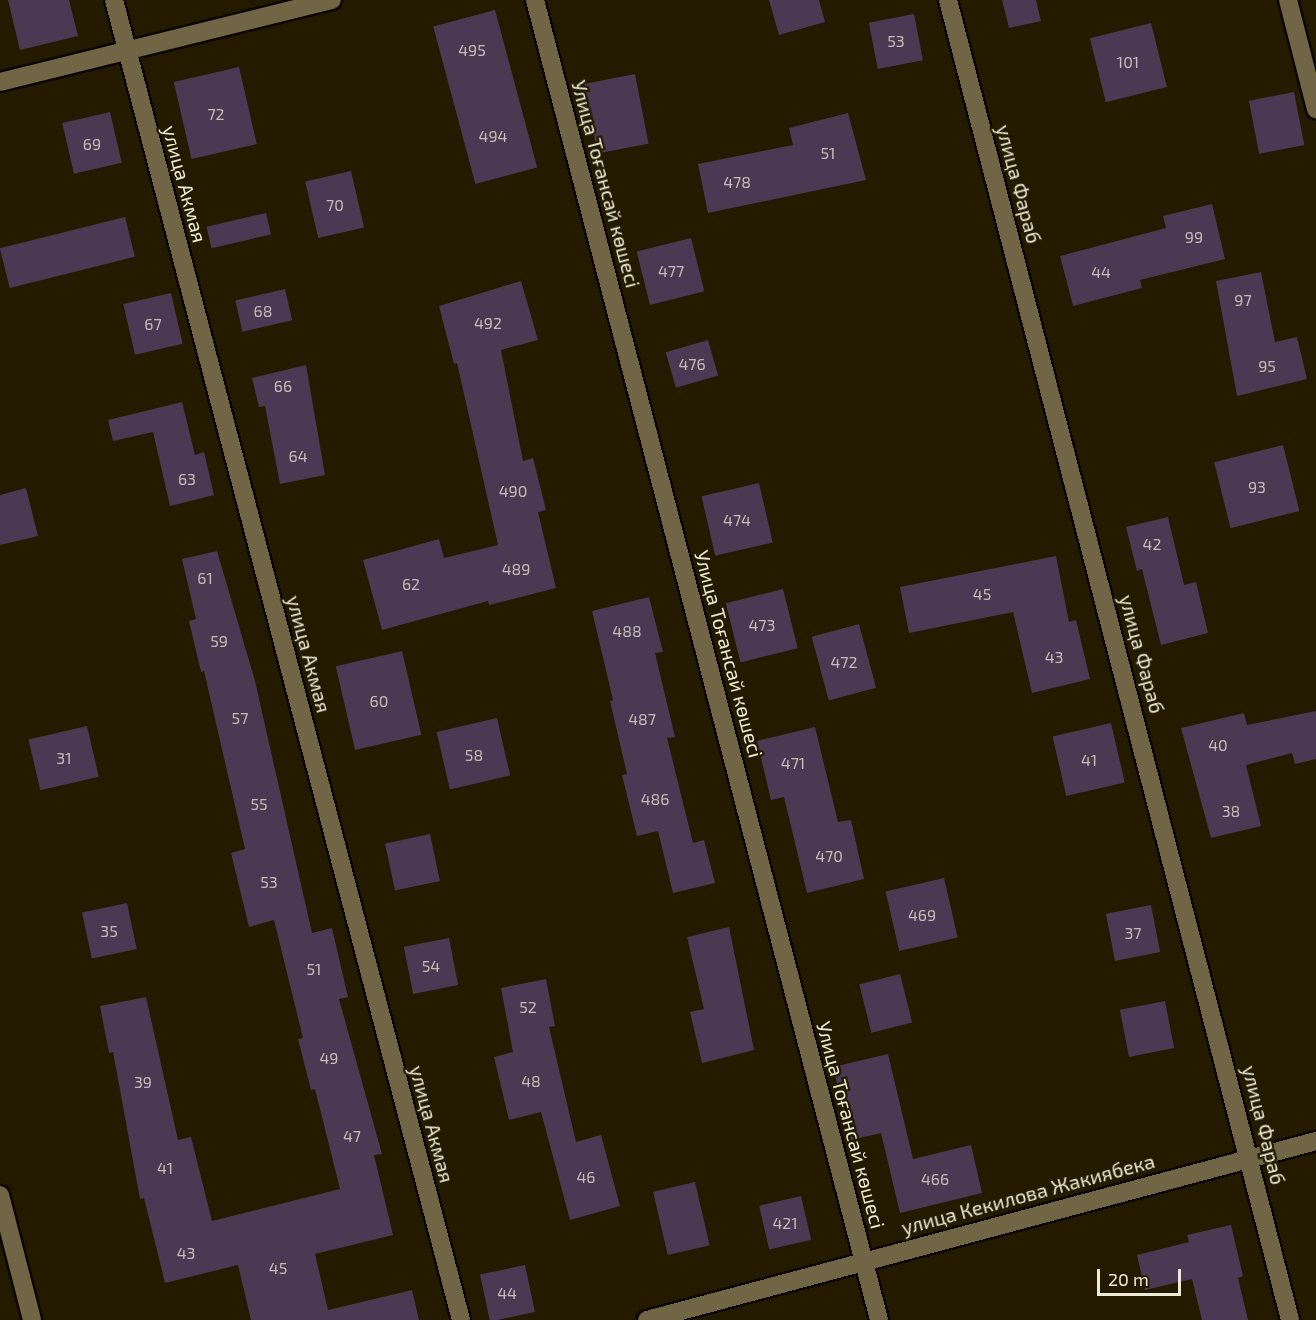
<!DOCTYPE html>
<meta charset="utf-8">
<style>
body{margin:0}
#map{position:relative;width:1316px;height:1320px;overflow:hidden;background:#231a00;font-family:"Exo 2",sans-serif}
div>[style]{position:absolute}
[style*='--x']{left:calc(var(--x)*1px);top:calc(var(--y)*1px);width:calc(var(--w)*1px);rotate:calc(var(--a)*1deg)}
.building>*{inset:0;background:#4b3853;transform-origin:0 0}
.roads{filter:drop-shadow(2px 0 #0c0500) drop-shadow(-2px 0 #0c0500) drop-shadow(0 2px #0c0500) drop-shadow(0 -2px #0c0500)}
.street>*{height:18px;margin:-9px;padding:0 9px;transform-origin:9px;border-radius:9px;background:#706545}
span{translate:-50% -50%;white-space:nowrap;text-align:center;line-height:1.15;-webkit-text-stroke:4.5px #231a00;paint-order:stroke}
.number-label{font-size:16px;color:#c6bdb6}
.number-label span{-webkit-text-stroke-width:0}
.street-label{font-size:20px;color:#efe9d7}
.scale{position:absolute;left:1097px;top:1269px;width:84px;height:27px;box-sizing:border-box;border:3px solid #efe9d7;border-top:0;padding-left:8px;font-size:18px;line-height:21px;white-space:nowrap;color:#efe9d7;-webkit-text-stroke:4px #231a00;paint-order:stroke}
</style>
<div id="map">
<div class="building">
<i style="clip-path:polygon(8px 0,69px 0,78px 36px,20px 50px)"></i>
<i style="clip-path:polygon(769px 0,819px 0,825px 22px,779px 35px)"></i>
<i style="clip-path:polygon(1002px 0,1036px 0,1041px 21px,1009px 28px)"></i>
<i style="left:495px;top:10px;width:163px;height:64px;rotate:75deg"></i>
<i style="left:914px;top:14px;width:47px;height:46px;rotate:79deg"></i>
<i style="left:1151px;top:23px;width:66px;height:63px;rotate:76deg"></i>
<i style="left:239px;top:67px;width:79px;height:67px;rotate:77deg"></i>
<i style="left:635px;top:74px;width:71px;height:52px;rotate:79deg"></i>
<i style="left:1294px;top:92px;width:54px;height:46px;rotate:79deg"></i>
<i style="left:110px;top:112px;width:52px;height:49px;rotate:77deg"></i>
<i style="clip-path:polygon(848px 113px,866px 180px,708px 213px,698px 164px,793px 145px,789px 128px)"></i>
<i style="left:351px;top:171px;width:58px;height:47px;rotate:77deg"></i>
<i style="clip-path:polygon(1212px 204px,1225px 259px,1140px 280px,1142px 288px,1073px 306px,1060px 256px,1166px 228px,1163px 216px)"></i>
<i style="left:266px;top:213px;width:22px;height:61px;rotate:77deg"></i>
<i style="left:125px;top:217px;width:41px;height:129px;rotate:76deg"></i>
<i style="left:691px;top:238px;width:55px;height:56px;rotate:76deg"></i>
<i style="clip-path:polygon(1261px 272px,1275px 342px,1297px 337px,1307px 379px,1237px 396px,1216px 281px)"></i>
<i style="clip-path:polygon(521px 281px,538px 340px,501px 350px,523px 461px,533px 458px,546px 510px,538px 512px,556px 588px,489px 605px,488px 601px,382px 630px,363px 560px,439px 539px,444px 558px,498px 545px,457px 363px,454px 364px,439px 306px)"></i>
<i style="left:285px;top:289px;width:32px;height:51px;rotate:77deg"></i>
<i style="left:171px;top:293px;width:52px;height:49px;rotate:77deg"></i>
<i style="left:708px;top:340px;width:37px;height:44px;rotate:74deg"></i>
<i style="clip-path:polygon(306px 365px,325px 475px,280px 484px,265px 406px,259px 407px,252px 378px)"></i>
<i style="clip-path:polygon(182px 402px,195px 455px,204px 452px,214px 495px,170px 506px,153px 432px,113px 441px,108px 420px)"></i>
<i style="left:1283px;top:445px;width:68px;height:71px;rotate:76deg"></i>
<i style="left:759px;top:483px;width:61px;height:59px;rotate:77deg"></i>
<i style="clip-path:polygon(26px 488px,38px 536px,0 545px,0 495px)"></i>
<i style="clip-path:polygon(1168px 517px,1184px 585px,1196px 582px,1208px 633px,1161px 645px,1142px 569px,1137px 571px,1126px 527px)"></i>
<i style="clip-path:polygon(217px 551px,255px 681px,312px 933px,332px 928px,348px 997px,339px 999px,382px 1154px,374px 1155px,393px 1235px,315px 1254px,328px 1310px,412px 1290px,419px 1320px,251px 1320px,238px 1265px,165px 1283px,144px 1198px,140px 1199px,113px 1052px,109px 1053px,100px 1006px,146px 997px,178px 1140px,191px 1137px,212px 1221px,340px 1189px,315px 1089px,311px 1090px,298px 1039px,303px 1038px,274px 920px,249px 927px,231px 853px,245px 849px,204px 671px,201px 672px,189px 621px,196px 619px,182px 559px)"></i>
<i style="clip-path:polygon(1056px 556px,1069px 622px,1076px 620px,1090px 679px,1032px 693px,1013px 612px,909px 633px,900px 587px)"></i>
<i style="left:783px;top:589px;width:61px;height:59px;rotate:76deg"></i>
<i style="clip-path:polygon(649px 597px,663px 652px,655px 653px,675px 737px,667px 738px,693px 843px,704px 840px,715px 883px,673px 893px,658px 831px,637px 836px,622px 775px,627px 774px,610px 701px,613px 700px,592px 611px)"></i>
<i style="left:859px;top:624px;width:66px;height:49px;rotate:75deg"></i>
<i style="left:402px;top:651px;width:86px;height:68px;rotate:77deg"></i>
<i style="clip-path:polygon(1316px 711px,1316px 759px,1295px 764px,1292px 753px,1246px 765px,1261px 826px,1211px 838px,1181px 728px,1244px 713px,1247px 725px)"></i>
<i style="left:497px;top:718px;width:59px;height:62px;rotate:77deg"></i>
<i style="left:1111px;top:723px;width:61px;height:60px;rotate:77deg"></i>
<i style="left:87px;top:726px;width:52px;height:60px;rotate:77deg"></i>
<i style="clip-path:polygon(815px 727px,838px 822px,851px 820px,864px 879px,807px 893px,784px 797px,771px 800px,757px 741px)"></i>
<i style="left:430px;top:834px;width:48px;height:46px;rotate:78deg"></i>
<i style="left:944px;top:878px;width:61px;height:60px;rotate:77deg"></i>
<i style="left:127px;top:903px;width:47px;height:46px;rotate:78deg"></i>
<i style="left:1151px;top:905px;width:48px;height:46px;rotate:79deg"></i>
<i style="clip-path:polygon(729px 927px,754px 1050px,702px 1063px,690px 1012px,704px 1009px,687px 937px)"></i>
<i style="left:449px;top:938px;width:48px;height:46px;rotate:79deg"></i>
<i style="left:900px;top:974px;width:50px;height:42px;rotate:76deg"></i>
<i style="clip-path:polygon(546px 979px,555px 1026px,549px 1027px,576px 1142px,601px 1135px,620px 1206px,570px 1220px,541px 1112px,509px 1120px,494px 1057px,513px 1052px,501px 988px)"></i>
<i style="left:1165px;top:1001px;width:48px;height:46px;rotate:79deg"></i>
<i style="clip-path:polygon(888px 1054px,913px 1159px,971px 1145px,982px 1193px,900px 1213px,881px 1133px,851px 1140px,833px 1067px)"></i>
<i style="left:695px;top:1182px;width:65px;height:43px;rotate:77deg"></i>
<i style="left:801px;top:1196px;width:45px;height:43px;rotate:77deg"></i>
<i style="clip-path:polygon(1231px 1225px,1243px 1276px,1238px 1278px,1248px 1320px,1202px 1320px,1192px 1279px,1145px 1290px,1137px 1255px,1189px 1242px,1187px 1235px)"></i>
<i style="left:525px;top:1265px;width:48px;height:46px;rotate:78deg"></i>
</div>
<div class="roads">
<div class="street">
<i style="--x:114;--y:0;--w:1365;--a:75.27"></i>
<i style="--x:535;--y:0;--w:1364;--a:75.39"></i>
<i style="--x:948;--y:0;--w:1364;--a:75.47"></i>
<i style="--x:1288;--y:0;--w:113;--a:75.6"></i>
<i style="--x:0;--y:82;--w:342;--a:-13.9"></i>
<i style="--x:0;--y:1195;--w:129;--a:75.6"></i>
<i style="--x:647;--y:1320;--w:693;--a:-14.98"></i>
</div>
</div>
<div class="number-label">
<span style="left:896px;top:41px">53</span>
<span style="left:472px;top:50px">495</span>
<span style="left:1128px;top:62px">101</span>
<span style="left:216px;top:114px">72</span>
<span style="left:493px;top:136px">494</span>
<span style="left:92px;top:144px">69</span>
<span style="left:828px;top:153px">51</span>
<span style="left:737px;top:182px">478</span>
<span style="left:335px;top:205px">70</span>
<span style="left:1194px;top:237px">99</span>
<span style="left:671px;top:271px">477</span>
<span style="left:1101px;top:272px">44</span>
<span style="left:1243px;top:300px">97</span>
<span style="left:263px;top:311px">68</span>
<span style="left:488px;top:323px">492</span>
<span style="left:153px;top:324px">67</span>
<span style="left:692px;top:364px">476</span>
<span style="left:1267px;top:366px">95</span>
<span style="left:283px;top:386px">66</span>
<span style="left:298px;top:456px">64</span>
<span style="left:187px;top:479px">63</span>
<span style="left:1257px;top:487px">93</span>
<span style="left:513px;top:491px">490</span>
<span style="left:737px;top:520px">474</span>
<span style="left:1152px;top:544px">42</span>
<span style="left:516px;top:569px">489</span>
<span style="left:205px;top:578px">61</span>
<span style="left:411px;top:584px">62</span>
<span style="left:982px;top:594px">45</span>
<span style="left:762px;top:625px">473</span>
<span style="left:627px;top:631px">488</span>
<span style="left:219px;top:641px">59</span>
<span style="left:1054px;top:657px">43</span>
<span style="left:844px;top:662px">472</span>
<span style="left:379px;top:701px">60</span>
<span style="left:240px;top:718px">57</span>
<span style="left:642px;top:719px">487</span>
<span style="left:1218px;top:745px">40</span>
<span style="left:474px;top:755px">58</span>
<span style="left:64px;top:758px">31</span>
<span style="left:1089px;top:760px">41</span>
<span style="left:793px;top:763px">471</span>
<span style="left:655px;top:799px">486</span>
<span style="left:259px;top:804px">55</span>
<span style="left:1231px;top:811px">38</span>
<span style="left:829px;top:856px">470</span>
<span style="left:269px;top:882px">53</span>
<span style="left:922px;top:915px">469</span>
<span style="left:109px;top:931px">35</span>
<span style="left:1133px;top:933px">37</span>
<span style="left:431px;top:966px">54</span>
<span style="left:314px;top:969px">51</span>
<span style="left:528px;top:1007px">52</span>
<span style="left:329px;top:1058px">49</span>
<span style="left:531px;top:1081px">48</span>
<span style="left:143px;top:1082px">39</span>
<span style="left:352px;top:1136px">47</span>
<span style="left:165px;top:1168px">41</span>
<span style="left:586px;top:1177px">46</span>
<span style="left:935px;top:1179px">466</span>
<span style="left:785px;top:1223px">421</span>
<span style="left:186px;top:1253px">43</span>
<span style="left:278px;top:1268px">45</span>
<span style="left:507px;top:1293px">44</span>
</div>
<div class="street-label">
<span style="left:185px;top:184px;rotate:75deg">улица Акмая</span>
<span style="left:606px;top:184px;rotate:75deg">Улица Тоғансай көшесі</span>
<span style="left:1019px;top:184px;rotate:75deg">улица Фараб</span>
<span style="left:309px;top:654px;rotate:75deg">улица Акмая</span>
<span style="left:729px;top:654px;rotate:75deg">Улица Тоғансай көшесі</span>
<span style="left:1142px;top:654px;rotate:75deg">улица Фараб</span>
<span style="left:432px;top:1124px;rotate:75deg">улица Акмая</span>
<span style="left:851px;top:1125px;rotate:75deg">Улица Тоғансай көшесі</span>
<span style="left:1264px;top:1125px;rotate:76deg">улица Фараб</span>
<span style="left:1028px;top:1194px;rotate:-15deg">улица Кекилова Жакиябека</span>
</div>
<div class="scale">20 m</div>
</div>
